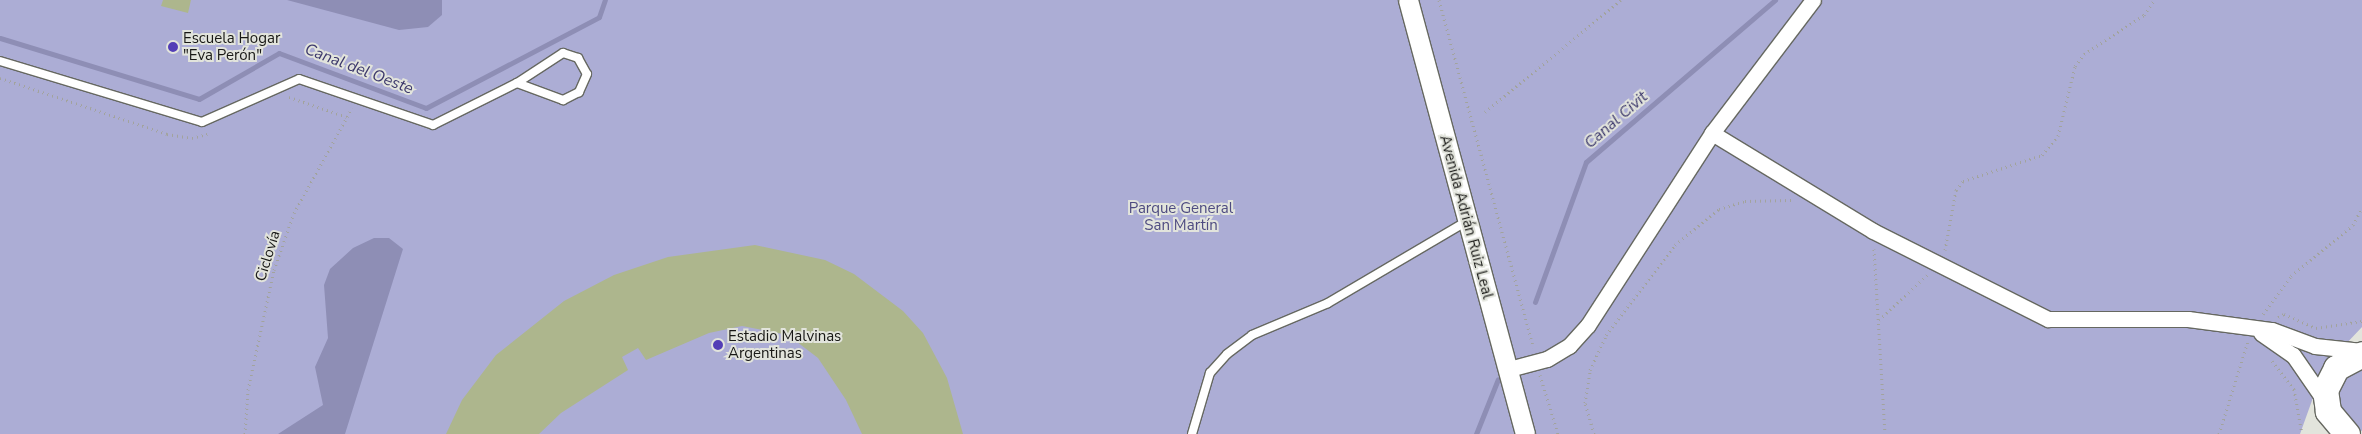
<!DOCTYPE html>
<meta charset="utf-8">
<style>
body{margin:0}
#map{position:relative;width:2362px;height:434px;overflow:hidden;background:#e2e4dc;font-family:"Nunito Sans",sans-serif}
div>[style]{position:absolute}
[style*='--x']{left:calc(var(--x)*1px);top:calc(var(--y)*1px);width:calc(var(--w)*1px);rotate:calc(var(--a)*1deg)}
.green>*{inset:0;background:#acadd5}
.water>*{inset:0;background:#8e8eb5}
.stream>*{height:5px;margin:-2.5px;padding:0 2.5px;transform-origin:2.5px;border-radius:2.5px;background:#8e8eb5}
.building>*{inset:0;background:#adb68d}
.path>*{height:3px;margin-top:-1.5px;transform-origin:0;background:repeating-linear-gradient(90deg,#a2a39d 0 1px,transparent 0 5px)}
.roads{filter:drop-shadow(1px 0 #666861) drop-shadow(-1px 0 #666861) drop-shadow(0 1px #666861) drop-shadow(0 -1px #666861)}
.service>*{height:8px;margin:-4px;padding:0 4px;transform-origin:4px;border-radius:4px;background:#fff}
.minor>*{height:15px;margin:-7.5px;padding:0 7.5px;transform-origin:7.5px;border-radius:7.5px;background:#fff}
.tertiary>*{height:19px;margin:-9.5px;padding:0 9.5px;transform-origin:9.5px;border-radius:9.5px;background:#fff}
.primary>*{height:25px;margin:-12.5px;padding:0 12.5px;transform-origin:12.5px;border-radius:12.5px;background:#fff}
.dots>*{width:14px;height:14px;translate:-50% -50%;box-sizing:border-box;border:2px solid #e2e4dc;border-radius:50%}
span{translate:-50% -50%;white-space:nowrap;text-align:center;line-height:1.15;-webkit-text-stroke:4px #e2e4dc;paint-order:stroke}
.poi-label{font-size:15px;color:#181816}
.left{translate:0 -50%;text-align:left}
.park-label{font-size:15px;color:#4e4b81}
.street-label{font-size:15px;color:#181816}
.water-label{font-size:16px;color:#3c386c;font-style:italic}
</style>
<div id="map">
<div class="green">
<i style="clip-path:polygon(0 0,2362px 0,2362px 327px,2324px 367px,2300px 434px,0 434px)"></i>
<i style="clip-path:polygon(2362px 362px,2362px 431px,2339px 419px,2333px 385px)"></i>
</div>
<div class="water">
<i style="clip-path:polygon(287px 0,442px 0,442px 15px,428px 27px,399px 30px)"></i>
<i style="clip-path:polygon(374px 238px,389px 238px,403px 249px,345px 434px,278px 434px,323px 405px,315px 367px,328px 338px,324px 285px,330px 269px,353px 248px)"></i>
</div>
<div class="stream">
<i style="--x:0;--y:38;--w:208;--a:17"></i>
<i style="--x:199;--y:99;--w:92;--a:-29.9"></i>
<i style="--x:279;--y:53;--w:157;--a:20.5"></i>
<i style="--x:426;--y:108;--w:195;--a:-27.7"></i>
<i style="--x:599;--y:17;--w:18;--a:-71"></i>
<i style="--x:1535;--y:302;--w:149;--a:-70"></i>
<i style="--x:1586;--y:162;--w:249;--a:-40.6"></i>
<i style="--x:1476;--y:434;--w:59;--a:-68.2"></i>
</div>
<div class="building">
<i style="clip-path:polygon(163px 0,191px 0,188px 13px,161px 6px)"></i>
<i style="clip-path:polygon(755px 245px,825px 260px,854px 274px,903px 311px,923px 333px,947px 378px,963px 434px,862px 434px,846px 400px,818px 358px,788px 335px,742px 326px,709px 333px,646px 360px,638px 348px,622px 357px,628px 370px,561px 413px,539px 434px,446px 434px,462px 400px,496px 355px,564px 301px,614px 275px,668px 257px)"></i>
</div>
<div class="path">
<i style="--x:1439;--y:0;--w:360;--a:74.8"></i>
<i style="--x:0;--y:78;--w:176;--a:18.5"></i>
<i style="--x:167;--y:134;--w:25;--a:9"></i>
<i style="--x:192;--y:138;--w:16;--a:-15"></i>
<i style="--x:289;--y:97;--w:61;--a:19"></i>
<i style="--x:1485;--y:112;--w:176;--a:-39.5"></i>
<i style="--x:1874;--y:249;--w:185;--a:86.6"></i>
<i style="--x:1945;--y:250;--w:61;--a:-79.6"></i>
<i style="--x:1956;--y:190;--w:11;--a:-52"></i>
<i style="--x:1963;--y:181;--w:83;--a:-18.2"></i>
<i style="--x:2042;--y:155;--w:25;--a:-50"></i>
<i style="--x:2058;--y:136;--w:72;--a:-76.3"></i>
<i style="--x:2075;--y:66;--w:15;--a:-53"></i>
<i style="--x:2084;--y:54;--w:72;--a:-33"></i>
<i style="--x:2144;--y:15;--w:18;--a:-56"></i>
<i style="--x:2263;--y:314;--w:47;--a:-53.6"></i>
<i style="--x:2291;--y:276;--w:80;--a:-39.4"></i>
<i style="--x:2353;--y:225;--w:20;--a:-63"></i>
<i style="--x:2278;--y:317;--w:7;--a:-27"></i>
<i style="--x:2284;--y:314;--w:35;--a:24"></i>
<i style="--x:2316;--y:328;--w:47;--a:-8.7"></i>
<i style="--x:1879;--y:320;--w:66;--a:-43.2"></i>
<i style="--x:2272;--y:361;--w:36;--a:52"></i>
<i style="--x:2294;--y:389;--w:46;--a:79.9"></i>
<i style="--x:1540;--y:375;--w:62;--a:73"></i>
<i style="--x:245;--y:434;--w:44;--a:-86.1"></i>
<i style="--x:248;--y:390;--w:123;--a:-77.8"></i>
<i style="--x:274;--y:270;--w:60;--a:-70.7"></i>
<i style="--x:294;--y:213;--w:120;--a:-61.1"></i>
<i style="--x:1594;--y:434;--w:32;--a:-106"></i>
<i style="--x:1585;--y:403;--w:33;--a:-81"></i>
<i style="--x:1590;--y:370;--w:38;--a:-65"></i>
<i style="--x:1606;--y:335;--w:113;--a:-52.5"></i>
<i style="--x:1675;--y:245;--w:57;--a:-39.3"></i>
<i style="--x:1719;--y:209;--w:27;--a:-17"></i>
<i style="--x:1745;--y:201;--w:47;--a:-1.2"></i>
<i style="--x:2219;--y:434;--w:97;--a:-72.7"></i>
</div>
<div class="roads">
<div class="service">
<i style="--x:0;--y:61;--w:211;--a:16.8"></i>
<i style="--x:202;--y:122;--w:106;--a:-23.9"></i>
<i style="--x:299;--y:79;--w:142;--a:18.9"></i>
<i style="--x:433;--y:125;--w:94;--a:-26.6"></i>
<i style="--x:517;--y:83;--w:55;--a:-33.1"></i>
<i style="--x:563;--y:53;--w:16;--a:18"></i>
<i style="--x:578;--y:58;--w:18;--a:61"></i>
<i style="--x:587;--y:74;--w:20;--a:114"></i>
<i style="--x:579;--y:92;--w:18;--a:153"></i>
<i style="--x:563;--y:100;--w:49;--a:-159.7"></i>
<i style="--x:1192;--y:434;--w:64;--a:-73.6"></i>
<i style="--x:1210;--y:373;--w:25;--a:-48"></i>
<i style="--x:1227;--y:354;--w:31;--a:-37"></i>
<i style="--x:1252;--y:335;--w:82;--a:-22.8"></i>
<i style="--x:1328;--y:303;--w:161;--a:-30.5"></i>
</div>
<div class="minor">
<i style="--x:1712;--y:133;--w:188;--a:31.3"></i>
<i style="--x:1873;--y:231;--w:196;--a:26.7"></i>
<i style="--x:2048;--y:319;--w:140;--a:0"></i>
<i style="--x:2188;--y:319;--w:85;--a:7.5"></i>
<i style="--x:2272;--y:330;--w:46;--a:20.4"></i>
<i style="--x:2315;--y:346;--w:47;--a:6.1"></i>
<i style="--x:2261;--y:333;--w:39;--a:35"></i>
<i style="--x:2293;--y:355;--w:55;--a:55.4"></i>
<i style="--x:1509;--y:369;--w:39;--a:-15"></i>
<i style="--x:1547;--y:359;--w:26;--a:-31"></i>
<i style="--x:1569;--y:346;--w:28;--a:-48"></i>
<i style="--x:1588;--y:325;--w:229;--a:-57.1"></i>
<i style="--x:1712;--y:133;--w:167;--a:-52.8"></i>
</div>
<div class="tertiary">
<i style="--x:1408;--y:0;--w:449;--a:74.9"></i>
</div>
<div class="primary">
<i style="--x:2347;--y:434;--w:30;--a:-130"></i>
<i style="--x:2328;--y:411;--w:21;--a:-98"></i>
<i style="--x:2325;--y:390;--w:25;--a:-63"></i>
<i style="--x:2336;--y:368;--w:30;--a:-28"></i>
</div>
</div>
<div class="dots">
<i style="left:173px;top:47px;background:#533eb6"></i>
<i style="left:718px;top:345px;background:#533eb6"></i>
</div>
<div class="poi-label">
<span class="left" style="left:183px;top:47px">Escuela Hogar<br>"Eva Perón"</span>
<span class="left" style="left:728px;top:345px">Estadio Malvinas<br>Argentinas</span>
</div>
<div class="park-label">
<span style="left:1181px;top:217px">Parque General<br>San Martín</span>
</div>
<div class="street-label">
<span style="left:1466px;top:217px;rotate:75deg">Avenida Adrián Ruiz Leal</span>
<span style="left:268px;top:256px;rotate:-73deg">Ciclovía</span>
</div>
<div class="water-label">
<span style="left:359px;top:69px;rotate:21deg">Canal del Oeste</span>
<span style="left:1616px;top:120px;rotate:-41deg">Canal Civit</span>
</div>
</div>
